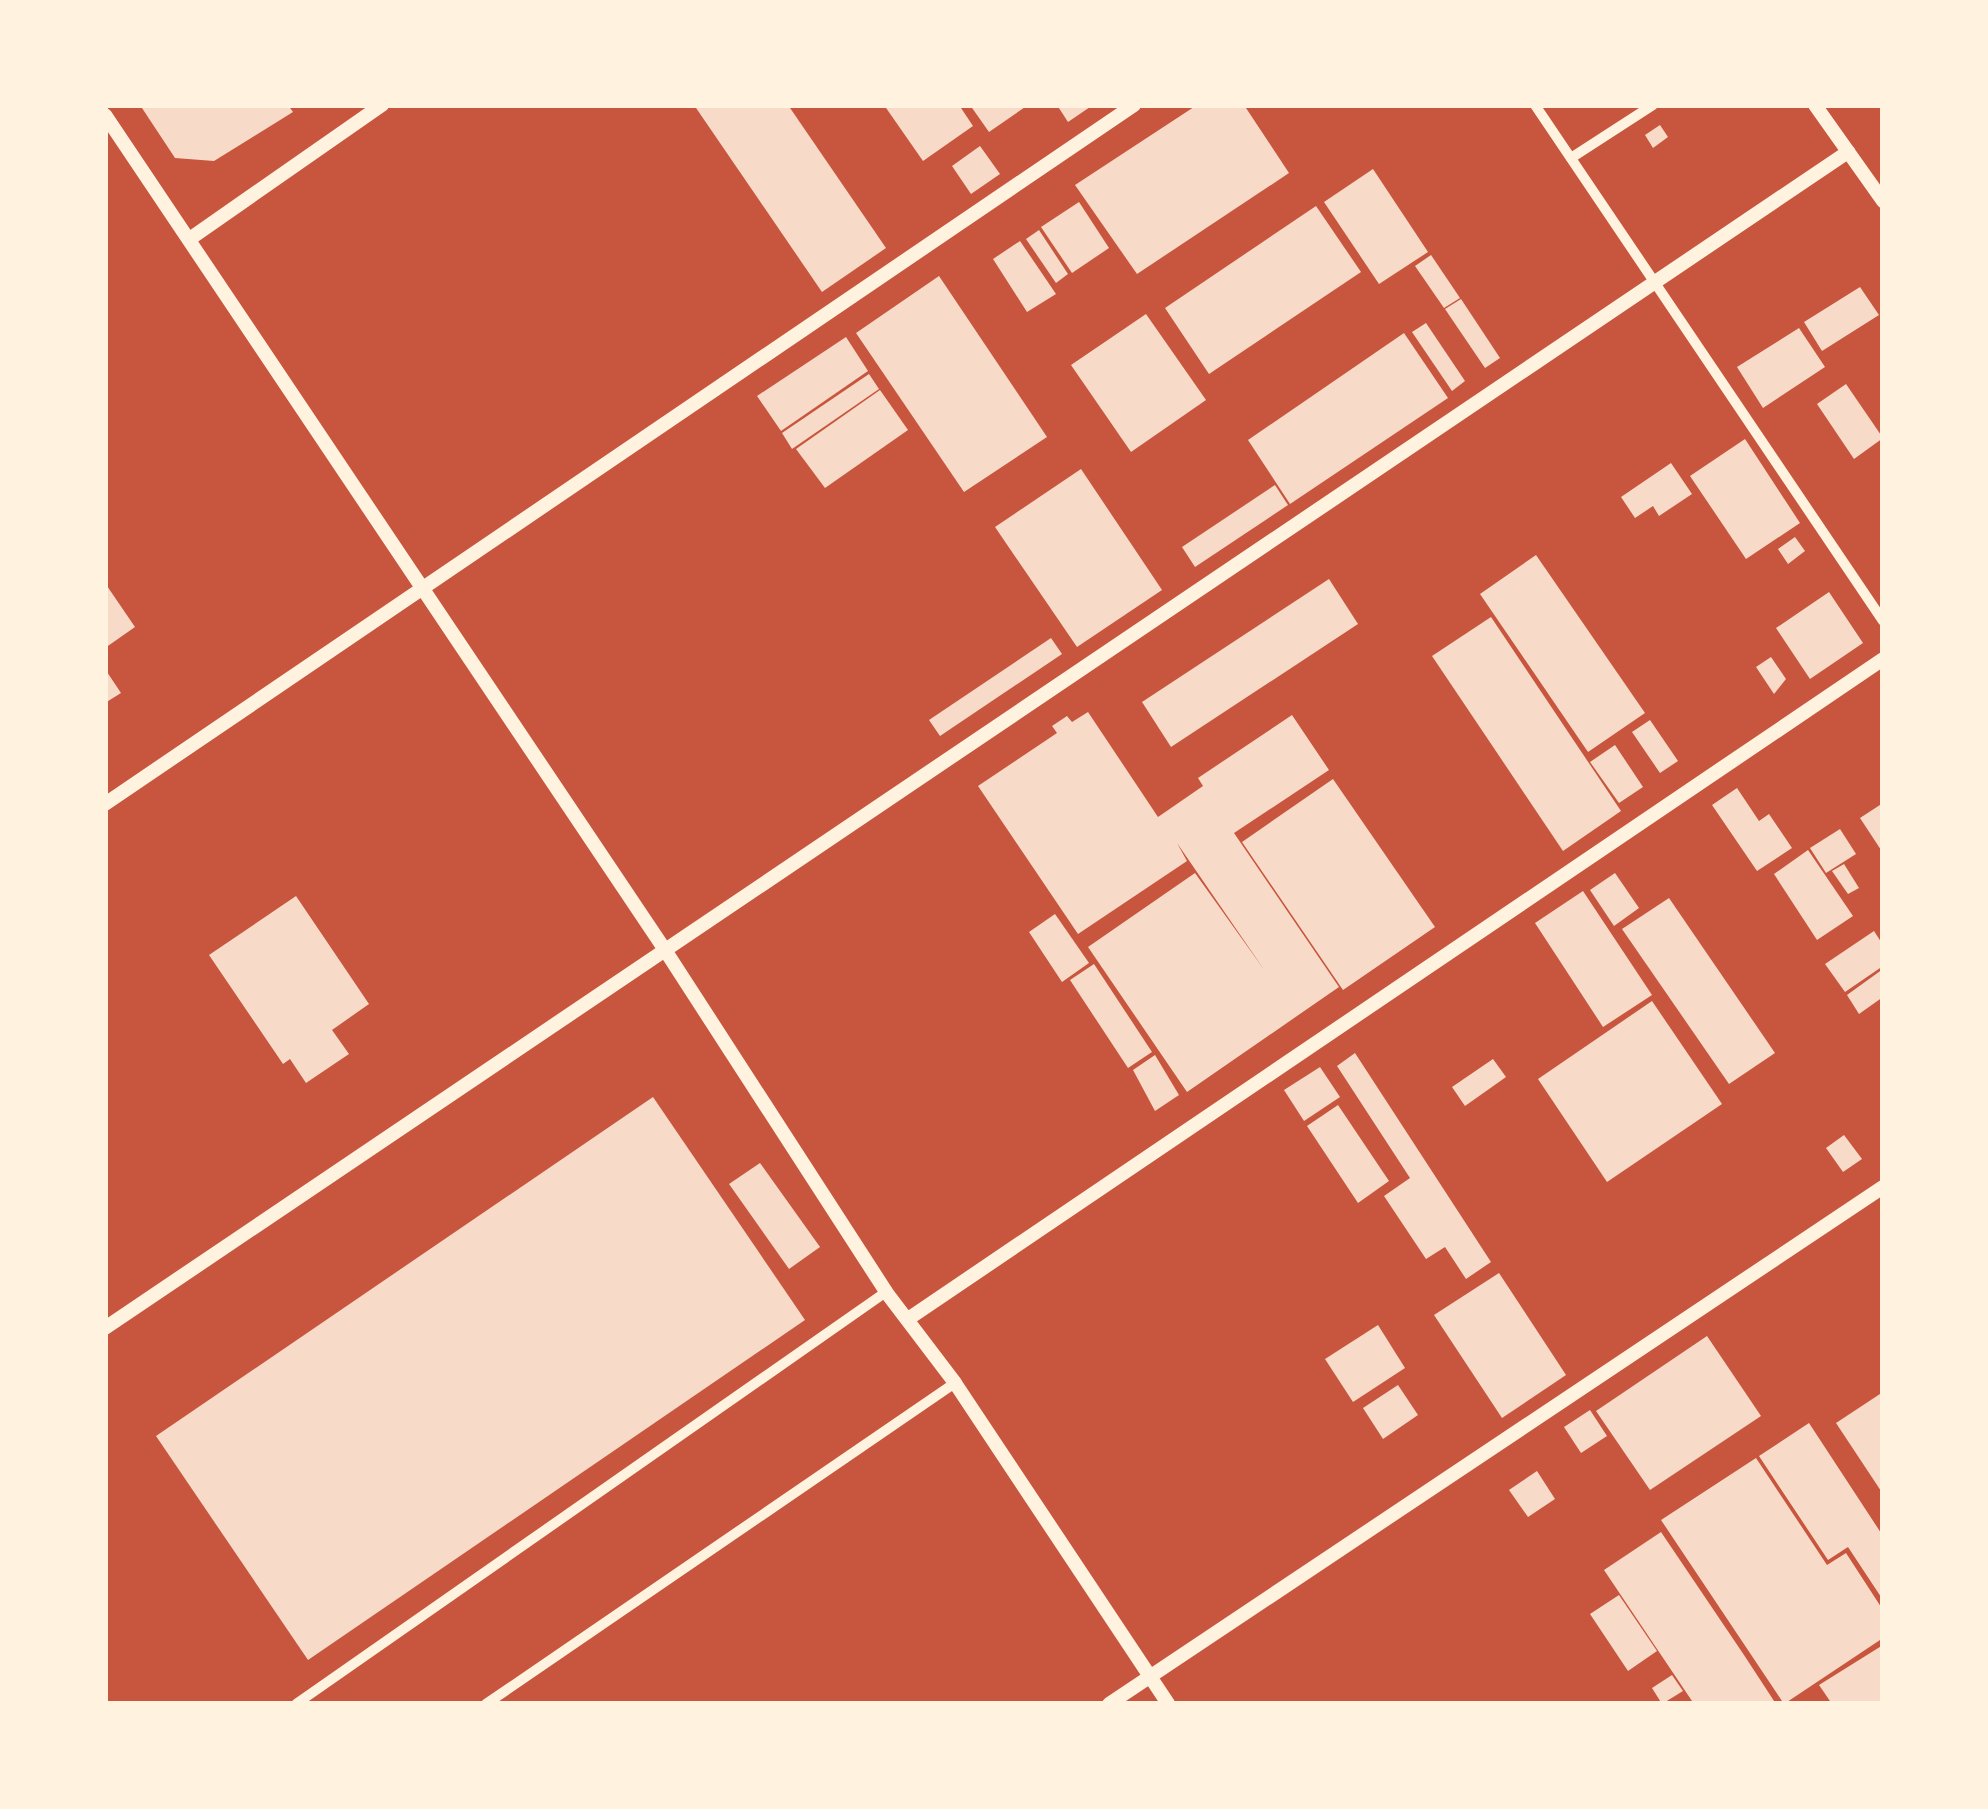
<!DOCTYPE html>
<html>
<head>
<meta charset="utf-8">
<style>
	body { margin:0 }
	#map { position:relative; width:1988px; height:1809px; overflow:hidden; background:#c8553d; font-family:Karla,sans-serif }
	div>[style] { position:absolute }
	.building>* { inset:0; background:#f7dbc8 }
	.minor>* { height:10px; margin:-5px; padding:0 5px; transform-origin:5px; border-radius:5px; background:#fff3e0 }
	.tertiary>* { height:14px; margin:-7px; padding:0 7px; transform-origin:7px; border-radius:7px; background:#fff3e0 }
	span { translate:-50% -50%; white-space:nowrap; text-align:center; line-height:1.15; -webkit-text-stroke:8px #fff3e0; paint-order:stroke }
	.frame { position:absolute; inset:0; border:108px solid #fff3e0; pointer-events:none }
</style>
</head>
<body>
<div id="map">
	<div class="building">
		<div style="clip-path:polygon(140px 105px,288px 105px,293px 112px,214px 161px,175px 158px)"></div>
		<div style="clip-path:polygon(694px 105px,788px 105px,886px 248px,822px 292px)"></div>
		<div style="clip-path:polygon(884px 105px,959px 105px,973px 126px,923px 161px)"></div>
		<div style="clip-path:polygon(970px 105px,1028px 105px,989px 132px)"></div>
		<div style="clip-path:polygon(1057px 105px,1093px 105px,1068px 122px)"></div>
		<div style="clip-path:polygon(1197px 105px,1244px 105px,1289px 173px,1137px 274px,1075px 185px)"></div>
		<div style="clip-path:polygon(1660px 125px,1668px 137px,1653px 148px,1645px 135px)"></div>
		<div style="clip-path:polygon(980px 146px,1000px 174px,971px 194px,952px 166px)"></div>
		<div style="clip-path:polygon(1373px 169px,1428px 252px,1379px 284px,1324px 202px)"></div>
		<div style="clip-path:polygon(1079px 202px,1109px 248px,1072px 273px,1041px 227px)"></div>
		<div style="clip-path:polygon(1316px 206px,1361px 272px,1209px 374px,1165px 308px)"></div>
		<div style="clip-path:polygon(1039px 230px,1068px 274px,1056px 283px,1026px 239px)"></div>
		<div style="clip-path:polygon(1020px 241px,1056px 294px,1027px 312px,993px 259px)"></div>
		<div style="clip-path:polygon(1431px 255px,1460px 298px,1444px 308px,1415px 266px)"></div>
		<div style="clip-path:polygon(939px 276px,1047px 437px,964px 492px,856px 333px)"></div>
		<div style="clip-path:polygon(1860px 287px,1879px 315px,1822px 351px,1804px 322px)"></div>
		<div style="clip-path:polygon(1461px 299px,1500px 358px,1485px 368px,1445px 309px)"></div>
		<div style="clip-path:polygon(1146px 314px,1206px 400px,1131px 452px,1071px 365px)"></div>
		<div style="clip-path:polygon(1426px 323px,1465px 381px,1452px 391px,1412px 332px)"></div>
		<div style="clip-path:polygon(1799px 328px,1825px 367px,1763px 408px,1737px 367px)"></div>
		<div style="clip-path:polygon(1404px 333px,1448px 398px,1290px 504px,1248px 440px)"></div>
		<div style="clip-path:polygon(846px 337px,868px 371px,781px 431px,757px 396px)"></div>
		<div style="clip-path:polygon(869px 374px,879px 389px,792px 449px,782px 433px)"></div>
		<div style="clip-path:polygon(1846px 384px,1883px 438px,1854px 459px,1817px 404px)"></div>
		<div style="clip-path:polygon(880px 390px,908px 430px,825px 488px,796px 449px)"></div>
		<div style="clip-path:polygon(1745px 439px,1800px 523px,1746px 559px,1690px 476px)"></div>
		<div style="clip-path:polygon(1671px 463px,1692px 494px,1659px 516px,1653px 506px,1635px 518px,1621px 497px)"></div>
		<div style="clip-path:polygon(1081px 469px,1162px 590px,1077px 647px,995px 527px)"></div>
		<div style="clip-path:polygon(1275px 485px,1288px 505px,1195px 567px,1182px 547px)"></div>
		<div style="clip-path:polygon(1795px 537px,1805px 551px,1788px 564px,1778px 549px)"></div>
		<div style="clip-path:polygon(1536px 555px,1645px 713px,1588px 752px,1480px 594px)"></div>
		<div style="clip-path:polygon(1329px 579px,1358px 624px,1171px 747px,1142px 702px)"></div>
		<div style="clip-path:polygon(105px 583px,135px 627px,105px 648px)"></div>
		<div style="clip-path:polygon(1829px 592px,1863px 643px,1810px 679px,1776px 628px)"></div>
		<div style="clip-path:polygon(1491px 617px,1621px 811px,1563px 851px,1432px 656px)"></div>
		<div style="clip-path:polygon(1051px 638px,1062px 654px,940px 736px,929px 720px)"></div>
		<div style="clip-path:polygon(1771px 657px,1786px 679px,1774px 694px,1756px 667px)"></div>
		<div style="clip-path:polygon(105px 669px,121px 693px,105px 703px)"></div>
		<div style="clip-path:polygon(1088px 712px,1158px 817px,1203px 786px,1198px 778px,1292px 715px,1329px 770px,1234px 833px,1339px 987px,1187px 1092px,1088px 947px,1195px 873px,1265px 971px,1177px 843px,1187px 861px,1078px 934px,978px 786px,1057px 733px,1052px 726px,1067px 716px,1072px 722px)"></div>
		<div style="clip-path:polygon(1650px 720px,1678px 761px,1660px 773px,1632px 732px)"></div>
		<div style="clip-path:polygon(1615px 745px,1643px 787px,1619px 803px,1590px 762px)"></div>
		<div style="clip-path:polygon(1333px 779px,1435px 927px,1343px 990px,1242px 842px)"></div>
		<div style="clip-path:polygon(1737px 788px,1759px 821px,1769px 814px,1792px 848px,1757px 871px,1712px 805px)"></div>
		<div style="clip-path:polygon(1883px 803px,1883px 853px,1860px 818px)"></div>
		<div style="clip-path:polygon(1840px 829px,1856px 854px,1826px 873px,1810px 848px)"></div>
		<div style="clip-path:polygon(1808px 850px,1853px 916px,1817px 940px,1774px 874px)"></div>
		<div style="clip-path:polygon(1844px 864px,1859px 888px,1848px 894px,1832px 871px)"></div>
		<div style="clip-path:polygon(1615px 873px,1639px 908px,1614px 926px,1590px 890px)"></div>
		<div style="clip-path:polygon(1583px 891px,1652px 995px,1603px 1027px,1535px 923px)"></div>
		<div style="clip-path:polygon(296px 896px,369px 1004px,332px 1030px,349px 1054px,306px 1083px,290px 1059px,283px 1064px,209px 955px)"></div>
		<div style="clip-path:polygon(1669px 898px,1775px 1053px,1729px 1084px,1622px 929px)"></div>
		<div style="clip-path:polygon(1055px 914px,1089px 963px,1062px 982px,1029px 932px)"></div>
		<div style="clip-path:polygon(1874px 931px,1883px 945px,1883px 966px,1845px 992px,1825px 964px)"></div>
		<div style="clip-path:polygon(1094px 964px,1152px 1052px,1128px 1068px,1070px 980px)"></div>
		<div style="clip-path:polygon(1883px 969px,1883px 997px,1859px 1014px,1847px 995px)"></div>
		<div style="clip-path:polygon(1652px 1001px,1722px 1104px,1607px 1182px,1538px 1079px)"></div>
		<div style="clip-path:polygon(1355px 1053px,1491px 1262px,1466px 1279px,1445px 1247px,1426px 1259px,1384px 1196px,1410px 1178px,1337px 1066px)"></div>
		<div style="clip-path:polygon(1155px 1055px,1179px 1095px,1155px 1111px,1133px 1070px)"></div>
		<div style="clip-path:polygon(1493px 1059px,1506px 1077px,1465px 1106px,1452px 1087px)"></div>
		<div style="clip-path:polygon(1320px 1067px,1340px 1097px,1304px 1121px,1284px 1090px)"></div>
		<div style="clip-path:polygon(653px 1097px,805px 1320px,308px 1660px,156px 1436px)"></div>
		<div style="clip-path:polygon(1338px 1105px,1389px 1181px,1358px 1203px,1307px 1126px)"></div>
		<div style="clip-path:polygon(1844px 1135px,1862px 1159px,1843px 1172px,1826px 1148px)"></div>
		<div style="clip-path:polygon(760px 1163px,820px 1247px,789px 1269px,729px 1184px)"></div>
		<div style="clip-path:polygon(1499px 1273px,1566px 1375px,1502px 1418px,1434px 1315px)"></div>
		<div style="clip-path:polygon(1378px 1325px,1405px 1368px,1353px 1402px,1325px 1359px)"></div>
		<div style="clip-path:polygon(1707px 1336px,1761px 1416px,1650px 1490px,1596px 1411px)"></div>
		<div style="clip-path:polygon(1398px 1385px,1418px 1415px,1383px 1439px,1363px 1408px)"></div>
		<div style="clip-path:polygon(1883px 1392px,1883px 1494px,1836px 1423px)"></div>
		<div style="clip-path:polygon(1590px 1410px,1607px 1436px,1581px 1453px,1564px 1427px)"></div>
		<div style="clip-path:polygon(1809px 1423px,1883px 1536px,1883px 1600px,1848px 1547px,1828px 1560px,1759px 1456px)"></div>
		<div style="clip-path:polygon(1756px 1458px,1827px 1565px,1846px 1553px,1883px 1610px,1883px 1638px,1784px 1704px,1661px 1520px)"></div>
		<div style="clip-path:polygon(1537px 1471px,1555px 1499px,1528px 1517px,1509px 1490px)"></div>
		<div style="clip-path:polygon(1661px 1532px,1744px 1655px,1776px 1704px,1694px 1704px,1604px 1570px)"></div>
		<div style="clip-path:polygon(1619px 1595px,1657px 1651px,1628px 1671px,1590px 1614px)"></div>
		<div style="clip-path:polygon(1883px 1645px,1883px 1704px,1832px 1704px,1819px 1685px)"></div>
		<div style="clip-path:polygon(1672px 1675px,1683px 1691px,1662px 1704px,1652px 1688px)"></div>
	</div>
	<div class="minor">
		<div style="left:1535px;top:105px;width:622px;rotate:56deg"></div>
		<div style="left:1571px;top:158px;width:98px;rotate:-32.9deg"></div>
		<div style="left:296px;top:1704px;width:720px;rotate:-34.93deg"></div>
		<div style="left:486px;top:1704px;width:568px;rotate:-34.39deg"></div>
	</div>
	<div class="tertiary">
		<div style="left:1815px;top:105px;width:118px;rotate:54.7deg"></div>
		<div style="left:105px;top:115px;width:1005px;rotate:56.15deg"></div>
		<div style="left:665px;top:950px;width:407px;rotate:57.1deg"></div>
		<div style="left:886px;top:1292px;width:114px;rotate:52.8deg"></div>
		<div style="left:955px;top:1383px;width:385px;rotate:56.4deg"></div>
		<div style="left:191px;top:238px;width:233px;rotate:-34.9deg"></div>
		<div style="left:105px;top:804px;width:1244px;rotate:-34.19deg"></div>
		<div style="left:908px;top:1319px;width:1177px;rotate:-34.09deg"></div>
		<div style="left:105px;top:1328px;width:2103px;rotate:-34.01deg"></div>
		<div style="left:1109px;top:1704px;width:931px;rotate:-33.74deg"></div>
	</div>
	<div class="frame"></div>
</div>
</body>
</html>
